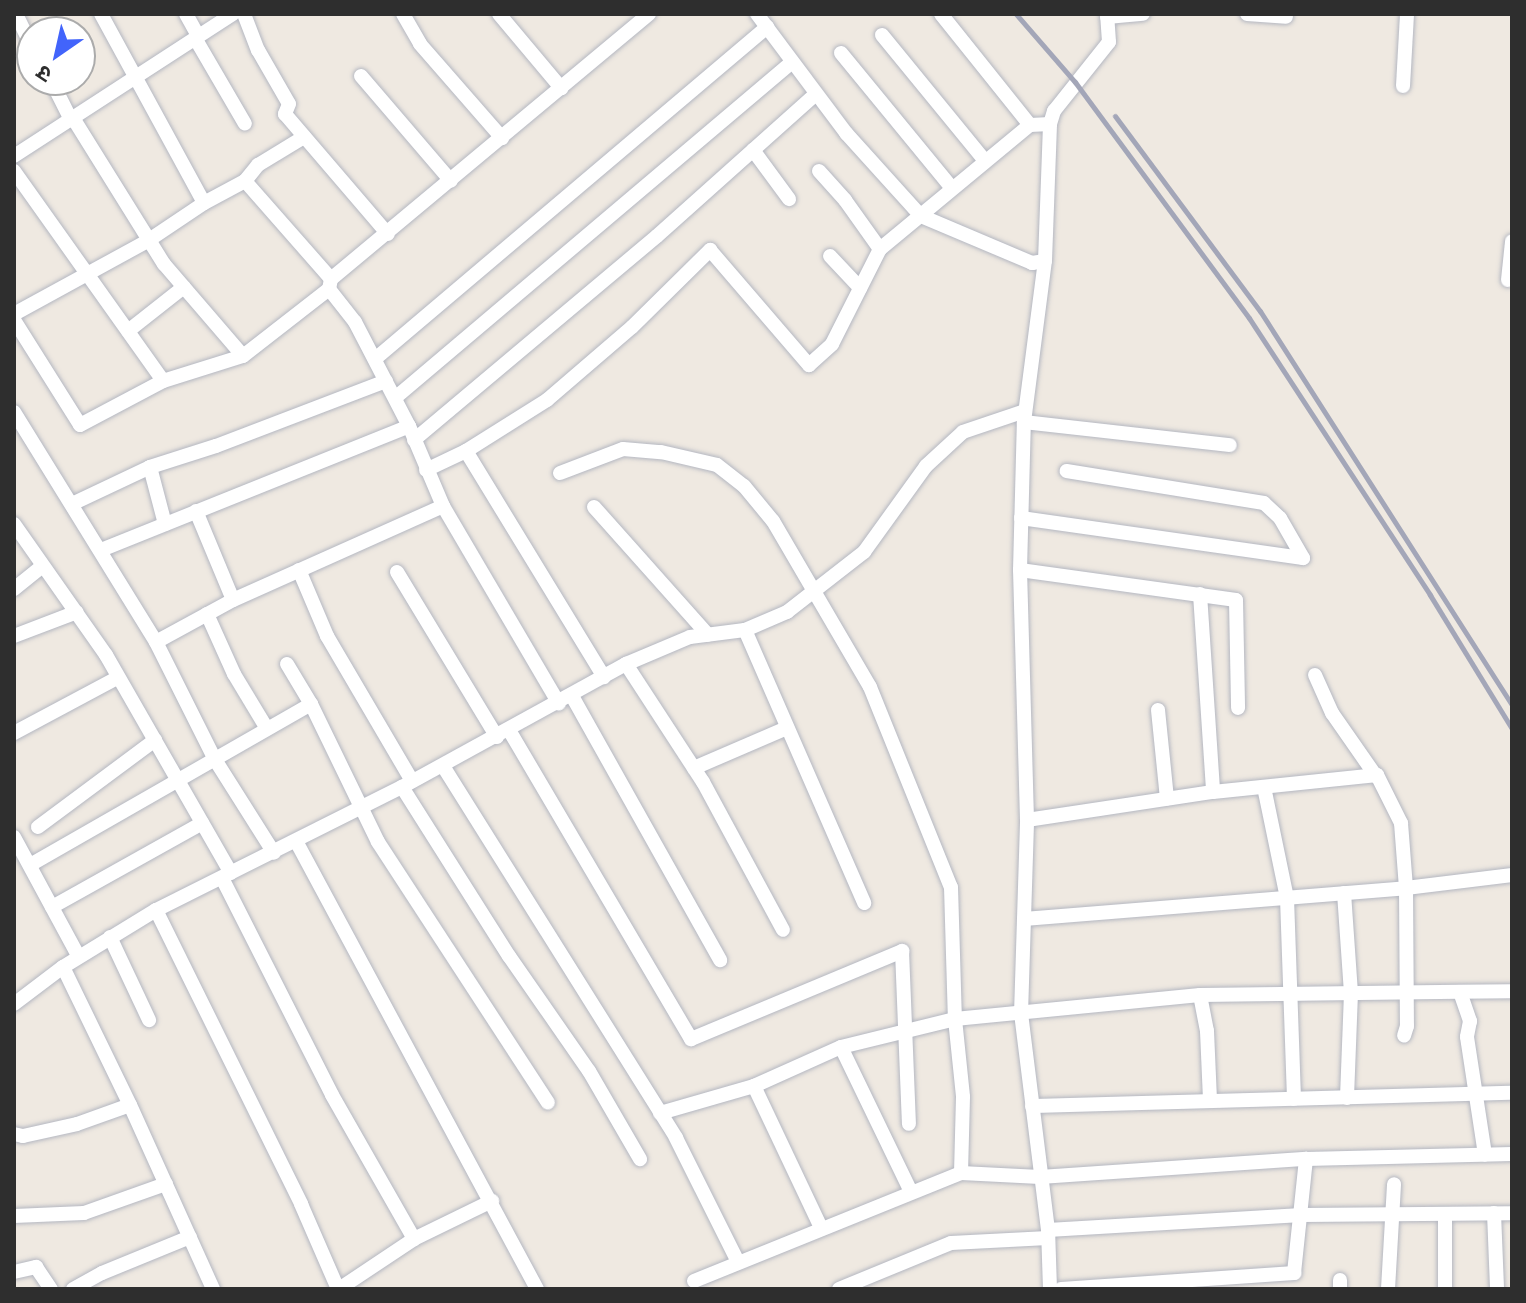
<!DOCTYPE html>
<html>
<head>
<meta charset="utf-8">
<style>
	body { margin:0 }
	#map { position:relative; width:1526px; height:1303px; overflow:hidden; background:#efe9e1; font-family:Lato,"Noto Sans Devanagari",sans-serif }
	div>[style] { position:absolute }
	.roads { filter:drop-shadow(0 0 2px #b4b7c1) drop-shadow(0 0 2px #b4b7c1) }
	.minor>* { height:14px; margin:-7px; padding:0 7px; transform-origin:7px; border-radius:7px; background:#fff }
	.rail>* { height:5px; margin:-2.5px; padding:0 2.5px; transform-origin:2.5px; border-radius:2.5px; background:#a3a6b8 }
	span { translate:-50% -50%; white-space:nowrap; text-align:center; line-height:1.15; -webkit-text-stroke:6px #fff; paint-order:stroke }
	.frame { position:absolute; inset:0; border:16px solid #2e2e2e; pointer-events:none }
	.north { position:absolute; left:16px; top:16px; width:80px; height:80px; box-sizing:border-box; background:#fff; border:2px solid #ababab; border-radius:50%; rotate:214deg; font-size:22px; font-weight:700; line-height:32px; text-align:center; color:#2e2e2e }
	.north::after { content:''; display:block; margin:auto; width:28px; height:36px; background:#4264fb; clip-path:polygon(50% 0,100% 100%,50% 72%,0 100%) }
</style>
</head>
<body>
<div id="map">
	<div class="roads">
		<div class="minor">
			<div style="left:16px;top:14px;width:37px;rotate:64deg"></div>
			<div style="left:101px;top:14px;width:215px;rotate:61.4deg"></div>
			<div style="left:204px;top:203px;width:47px;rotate:-28.2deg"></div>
			<div style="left:245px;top:181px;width:130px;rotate:48.7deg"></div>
			<div style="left:331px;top:279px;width:10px;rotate:101deg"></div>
			<div style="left:329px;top:289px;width:42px;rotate:51.8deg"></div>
			<div style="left:355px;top:322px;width:117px;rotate:62.6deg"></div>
			<div style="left:409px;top:426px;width:87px;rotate:67deg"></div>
			<div style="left:443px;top:506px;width:229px;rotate:59.6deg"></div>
			<div style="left:186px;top:14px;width:25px;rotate:61deg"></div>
			<div style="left:244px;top:14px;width:39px;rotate:69deg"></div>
			<div style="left:258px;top:50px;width:62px;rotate:60.1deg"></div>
			<div style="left:289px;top:104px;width:11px;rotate:112deg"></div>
			<div style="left:285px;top:114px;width:158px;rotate:49.4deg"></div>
			<div style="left:403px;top:14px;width:34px;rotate:60deg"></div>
			<div style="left:420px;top:44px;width:125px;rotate:48.9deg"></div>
			<div style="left:499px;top:14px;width:97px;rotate:50deg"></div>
			<div style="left:757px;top:14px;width:149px;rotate:53.2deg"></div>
			<div style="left:846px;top:133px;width:112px;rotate:47.9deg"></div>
			<div style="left:921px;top:216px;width:121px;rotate:22.9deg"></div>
			<div style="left:1032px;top:263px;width:13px;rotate:-9deg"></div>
			<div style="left:941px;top:14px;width:142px;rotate:51.3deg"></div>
			<div style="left:1247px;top:14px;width:39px;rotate:4deg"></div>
			<div style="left:1107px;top:17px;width:36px;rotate:-5deg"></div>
			<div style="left:882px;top:35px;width:163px;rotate:50.7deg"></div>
			<div style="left:195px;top:38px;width:99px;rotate:59.8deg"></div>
			<div style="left:841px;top:53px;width:175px;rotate:50.6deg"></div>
			<div style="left:361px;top:76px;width:138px;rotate:49.4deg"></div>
			<div style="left:51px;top:80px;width:45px;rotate:63.4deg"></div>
			<div style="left:1403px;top:86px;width:72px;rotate:-86.8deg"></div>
			<div style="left:73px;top:118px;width:172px;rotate:58.1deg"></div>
			<div style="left:164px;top:264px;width:121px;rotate:49.3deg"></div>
			<div style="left:753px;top:150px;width:61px;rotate:53.7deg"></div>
			<div style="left:14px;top:156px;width:261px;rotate:-33deg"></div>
			<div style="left:14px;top:171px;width:257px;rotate:54.6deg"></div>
			<div style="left:819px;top:171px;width:39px;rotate:48deg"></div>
			<div style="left:845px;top:200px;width:60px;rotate:54.5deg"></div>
			<div style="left:245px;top:181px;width:21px;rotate:-51deg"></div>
			<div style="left:258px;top:165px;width:54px;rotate:-31.3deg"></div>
			<div style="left:830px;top:256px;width:44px;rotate:46.8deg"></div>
			<div style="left:331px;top:279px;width:414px;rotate:-39.8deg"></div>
			<div style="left:1508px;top:280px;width:39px;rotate:-84deg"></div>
			<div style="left:14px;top:314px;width:154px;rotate:-28.7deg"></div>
			<div style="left:149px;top:240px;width:66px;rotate:-33.9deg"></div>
			<div style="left:14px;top:320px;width:124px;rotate:57.8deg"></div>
			<div style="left:80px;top:425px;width:94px;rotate:-27.9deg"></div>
			<div style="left:163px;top:381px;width:84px;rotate:-17.4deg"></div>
			<div style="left:243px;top:356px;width:109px;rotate:-37.9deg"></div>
			<div style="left:128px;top:331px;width:71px;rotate:-38.2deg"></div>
			<div style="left:375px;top:359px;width:514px;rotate:-40.26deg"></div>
			<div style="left:395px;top:398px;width:520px;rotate:-40.24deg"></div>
			<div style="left:14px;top:412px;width:270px;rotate:58.3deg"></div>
			<div style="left:156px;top:642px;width:130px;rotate:63.4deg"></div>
			<div style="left:214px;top:758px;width:112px;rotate:57.7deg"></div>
			<div style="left:1024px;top:422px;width:207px;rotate:6.4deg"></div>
			<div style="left:414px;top:440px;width:317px;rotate:-40deg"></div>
			<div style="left:657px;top:236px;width:213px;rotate:-41.8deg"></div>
			<div style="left:466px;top:451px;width:265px;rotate:58.6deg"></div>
			<div style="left:150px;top:467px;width:59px;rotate:75.3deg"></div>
			<div style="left:426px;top:470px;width:44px;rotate:-25.4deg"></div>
			<div style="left:466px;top:451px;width:96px;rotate:-32.2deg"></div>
			<div style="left:547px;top:400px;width:112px;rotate:-40.7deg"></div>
			<div style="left:632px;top:327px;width:110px;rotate:-44.6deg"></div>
			<div style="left:710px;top:250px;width:152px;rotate:49.3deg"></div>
			<div style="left:809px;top:365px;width:31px;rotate:-42deg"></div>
			<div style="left:832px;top:344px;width:106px;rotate:-63.2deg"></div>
			<div style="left:880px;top:249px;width:195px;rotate:-39.6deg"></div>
			<div style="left:1030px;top:125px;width:20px;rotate:-3deg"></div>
			<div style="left:560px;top:473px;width:67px;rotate:-20.9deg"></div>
			<div style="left:623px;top:449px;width:38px;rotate:5deg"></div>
			<div style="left:661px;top:452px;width:57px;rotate:13.1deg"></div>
			<div style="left:717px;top:465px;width:34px;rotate:38deg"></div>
			<div style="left:744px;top:486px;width:45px;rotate:50.4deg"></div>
			<div style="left:773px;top:521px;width:192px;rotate:59.7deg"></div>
			<div style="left:870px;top:687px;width:216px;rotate:68deg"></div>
			<div style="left:951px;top:887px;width:132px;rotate:88.3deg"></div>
			<div style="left:955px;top:1019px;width:78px;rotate:84.1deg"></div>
			<div style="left:963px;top:1097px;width:76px;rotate:91.5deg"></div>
			<div style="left:74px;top:503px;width:84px;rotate:-25.3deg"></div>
			<div style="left:150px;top:467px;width:69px;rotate:-17.7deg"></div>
			<div style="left:216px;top:446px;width:182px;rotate:-20.9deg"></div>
			<div style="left:594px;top:507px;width:171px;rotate:48.3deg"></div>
			<div style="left:196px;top:511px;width:96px;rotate:67.4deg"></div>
			<div style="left:1021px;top:518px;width:285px;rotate:8.1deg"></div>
			<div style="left:1303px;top:558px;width:46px;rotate:-119.9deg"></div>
			<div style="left:1280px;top:518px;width:22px;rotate:-137deg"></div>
			<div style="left:1264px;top:503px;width:200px;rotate:-170.8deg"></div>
			<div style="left:14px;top:524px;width:160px;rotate:54.9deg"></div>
			<div style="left:106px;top:655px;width:251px;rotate:60.2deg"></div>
			<div style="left:101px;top:550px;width:332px;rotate:-21.9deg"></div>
			<div style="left:299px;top:570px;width:72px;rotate:67deg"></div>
			<div style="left:327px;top:636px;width:168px;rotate:59.6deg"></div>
			<div style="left:1020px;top:570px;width:218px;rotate:7.9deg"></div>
			<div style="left:1236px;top:600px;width:108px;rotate:88.9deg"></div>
			<div style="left:397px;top:572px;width:193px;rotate:58.8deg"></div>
			<div style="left:14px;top:589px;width:35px;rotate:-39deg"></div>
			<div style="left:1200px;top:594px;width:198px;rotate:86.2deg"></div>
			<div style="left:207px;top:614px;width:66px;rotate:65.8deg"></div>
			<div style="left:234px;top:674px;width:62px;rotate:58.9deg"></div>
			<div style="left:745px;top:630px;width:298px;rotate:66.4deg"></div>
			<div style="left:14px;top:636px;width:67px;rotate:-20.9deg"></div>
			<div style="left:156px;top:642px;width:88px;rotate:-28.6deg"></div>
			<div style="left:233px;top:600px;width:230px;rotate:-24.1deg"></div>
			<div style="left:287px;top:664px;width:47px;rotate:59deg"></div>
			<div style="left:311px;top:704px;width:153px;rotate:64.1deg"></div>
			<div style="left:378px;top:842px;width:311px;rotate:56.9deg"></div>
			<div style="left:626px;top:664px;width:141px;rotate:56.9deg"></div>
			<div style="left:703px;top:782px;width:168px;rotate:61.6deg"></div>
			<div style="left:1315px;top:675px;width:42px;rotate:65.9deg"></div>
			<div style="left:1332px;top:713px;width:77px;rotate:55.1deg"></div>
			<div style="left:572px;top:696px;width:303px;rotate:60.7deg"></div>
			<div style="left:1158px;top:710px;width:89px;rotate:84.2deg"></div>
			<div style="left:509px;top:730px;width:359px;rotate:59.5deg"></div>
			<div style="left:691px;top:1039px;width:229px;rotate:-22.6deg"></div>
			<div style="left:902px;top:951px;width:173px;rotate:87.7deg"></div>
			<div style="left:14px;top:733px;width:117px;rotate:-28.1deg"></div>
			<div style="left:443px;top:766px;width:439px;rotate:57.9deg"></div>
			<div style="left:676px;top:1138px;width:139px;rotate:63.4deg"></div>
			<div style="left:694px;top:768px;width:101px;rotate:-23.3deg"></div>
			<div style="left:402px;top:787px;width:200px;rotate:57.7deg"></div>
			<div style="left:509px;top:956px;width:140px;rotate:55.2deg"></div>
			<div style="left:589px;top:1071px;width:102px;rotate:59.9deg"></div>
			<div style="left:1264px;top:787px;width:113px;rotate:78.3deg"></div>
			<div style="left:1287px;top:898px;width:201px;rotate:88deg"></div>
			<div style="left:1027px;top:820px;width:188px;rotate:-8.6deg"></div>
			<div style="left:1213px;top:792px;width:165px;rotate:-5.9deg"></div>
			<div style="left:1377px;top:775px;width:54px;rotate:63.4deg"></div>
			<div style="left:1401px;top:823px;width:65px;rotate:85.6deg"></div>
			<div style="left:1406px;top:888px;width:138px;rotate:89.6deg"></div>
			<div style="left:1407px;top:1026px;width:10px;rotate:107deg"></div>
			<div style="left:38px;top:827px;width:146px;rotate:-36.6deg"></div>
			<div style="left:14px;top:837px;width:136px;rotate:61.6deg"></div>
			<div style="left:296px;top:841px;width:509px;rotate:61.72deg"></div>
			<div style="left:30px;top:865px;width:324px;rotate:-29.8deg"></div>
			<div style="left:222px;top:878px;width:243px;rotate:63.1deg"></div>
			<div style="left:332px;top:1095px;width:166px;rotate:60.3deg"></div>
			<div style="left:1344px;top:893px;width:100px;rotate:86deg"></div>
			<div style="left:1351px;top:993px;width:105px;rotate:92.2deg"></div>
			<div style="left:52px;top:907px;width:172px;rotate:-29.2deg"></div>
			<div style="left:156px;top:910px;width:328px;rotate:63.7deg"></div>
			<div style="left:301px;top:1204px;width:93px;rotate:66.5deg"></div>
			<div style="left:1024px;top:919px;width:383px;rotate:-4.6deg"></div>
			<div style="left:1406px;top:888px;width:107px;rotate:-7deg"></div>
			<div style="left:110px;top:937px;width:92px;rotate:64.8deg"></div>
			<div style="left:63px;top:967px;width:153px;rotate:64.1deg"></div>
			<div style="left:130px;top:1105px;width:202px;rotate:65.7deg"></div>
			<div style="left:1460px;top:992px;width:31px;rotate:71deg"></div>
			<div style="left:1470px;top:1021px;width:16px;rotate:101deg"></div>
			<div style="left:1467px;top:1037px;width:119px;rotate:81.3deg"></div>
			<div style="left:1200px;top:995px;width:37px;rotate:79deg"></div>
			<div style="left:1207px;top:1031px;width:70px;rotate:87.5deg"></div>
			<div style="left:14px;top:1004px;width:61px;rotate:-37.1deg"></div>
			<div style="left:63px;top:967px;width:109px;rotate:-31.5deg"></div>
			<div style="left:156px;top:910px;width:275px;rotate:-26.6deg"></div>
			<div style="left:402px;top:787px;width:256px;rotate:-28.8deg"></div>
			<div style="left:626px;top:664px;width:69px;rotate:-22.9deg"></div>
			<div style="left:690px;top:637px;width:55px;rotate:-7.3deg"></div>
			<div style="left:745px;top:630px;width:46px;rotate:-23.2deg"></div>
			<div style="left:787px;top:612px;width:98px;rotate:-37.9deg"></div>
			<div style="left:864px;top:552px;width:106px;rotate:-54.2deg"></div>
			<div style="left:926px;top:466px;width:50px;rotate:-42.6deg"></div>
			<div style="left:963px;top:432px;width:65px;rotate:-18.7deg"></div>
			<div style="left:841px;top:1047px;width:161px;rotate:64.2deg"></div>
			<div style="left:754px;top:1086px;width:95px;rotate:-24.1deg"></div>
			<div style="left:841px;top:1047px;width:117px;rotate:-13.8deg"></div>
			<div style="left:955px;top:1019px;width:246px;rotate:-5.6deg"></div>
			<div style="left:1200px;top:995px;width:312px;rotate:-0.7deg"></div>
			<div style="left:1032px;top:1106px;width:480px;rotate:-1.6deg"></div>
			<div style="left:660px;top:1113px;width:98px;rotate:-16deg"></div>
			<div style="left:754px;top:1086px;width:157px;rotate:64.7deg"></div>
			<div style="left:14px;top:1134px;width:9px;rotate:13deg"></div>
			<div style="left:23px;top:1136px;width:55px;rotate:-12.5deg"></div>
			<div style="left:77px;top:1124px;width:56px;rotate:-19.7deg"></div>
			<div style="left:1494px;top:1213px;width:76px;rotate:87.7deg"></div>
			<div style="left:1445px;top:1215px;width:74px;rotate:90deg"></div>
			<div style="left:14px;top:1216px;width:70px;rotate:-2.5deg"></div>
			<div style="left:84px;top:1213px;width:87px;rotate:-19.5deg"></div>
			<div style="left:1048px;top:1230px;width:254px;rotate:-3.4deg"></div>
			<div style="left:1302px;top:1215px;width:210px;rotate:-0.5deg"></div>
			<div style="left:14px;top:1272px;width:23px;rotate:-13deg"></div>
			<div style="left:36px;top:1267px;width:27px;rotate:56deg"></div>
			<div style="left:694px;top:1281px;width:288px;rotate:-22deg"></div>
			<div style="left:961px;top:1173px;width:79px;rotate:2.9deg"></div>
			<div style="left:1040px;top:1177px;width:267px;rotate:-3.9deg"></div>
			<div style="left:1306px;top:1159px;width:206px;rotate:-1.4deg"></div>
			<div style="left:73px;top:1289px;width:33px;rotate:-29deg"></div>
			<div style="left:102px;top:1273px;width:95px;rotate:-22.2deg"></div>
			<div style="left:339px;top:1289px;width:90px;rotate:-33.7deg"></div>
			<div style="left:414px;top:1239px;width:87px;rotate:-26deg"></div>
			<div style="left:839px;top:1289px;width:121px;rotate:-22.3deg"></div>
			<div style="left:951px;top:1243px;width:97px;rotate:-3deg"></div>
			<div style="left:1050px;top:1289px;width:59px;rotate:-91.9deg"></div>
			<div style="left:1048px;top:1230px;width:218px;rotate:-97.1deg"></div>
			<div style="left:1021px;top:1014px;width:194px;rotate:-88.2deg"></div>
			<div style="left:1027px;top:820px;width:250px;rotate:-91.6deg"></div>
			<div style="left:1020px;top:570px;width:148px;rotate:-88.5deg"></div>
			<div style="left:1024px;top:422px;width:162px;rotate:-82.6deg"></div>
			<div style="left:1045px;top:261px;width:137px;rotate:-87.9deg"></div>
			<div style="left:1050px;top:124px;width:14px;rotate:-73deg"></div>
			<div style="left:1054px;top:111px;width:88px;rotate:-51.4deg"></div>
			<div style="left:1109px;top:42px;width:28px;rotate:-94deg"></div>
			<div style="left:1061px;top:1289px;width:234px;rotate:-3.9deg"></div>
			<div style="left:1294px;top:1273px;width:115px;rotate:-84deg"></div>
			<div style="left:1340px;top:1289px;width:9px;rotate:-90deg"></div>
			<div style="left:1388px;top:1289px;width:105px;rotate:-86.7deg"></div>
		</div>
	</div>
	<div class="rail">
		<div style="left:1016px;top:14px;width:90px;rotate:49.1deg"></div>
		<div style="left:1075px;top:82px;width:293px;rotate:53.6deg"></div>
		<div style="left:1249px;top:318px;width:331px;rotate:56.8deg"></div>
		<div style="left:1430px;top:595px;width:157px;rotate:58.5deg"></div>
		<div style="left:1115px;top:116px;width:243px;rotate:53.4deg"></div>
		<div style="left:1260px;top:311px;width:468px;rotate:57.4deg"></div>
	</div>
	<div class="frame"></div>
	<div class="north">उ</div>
</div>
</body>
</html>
